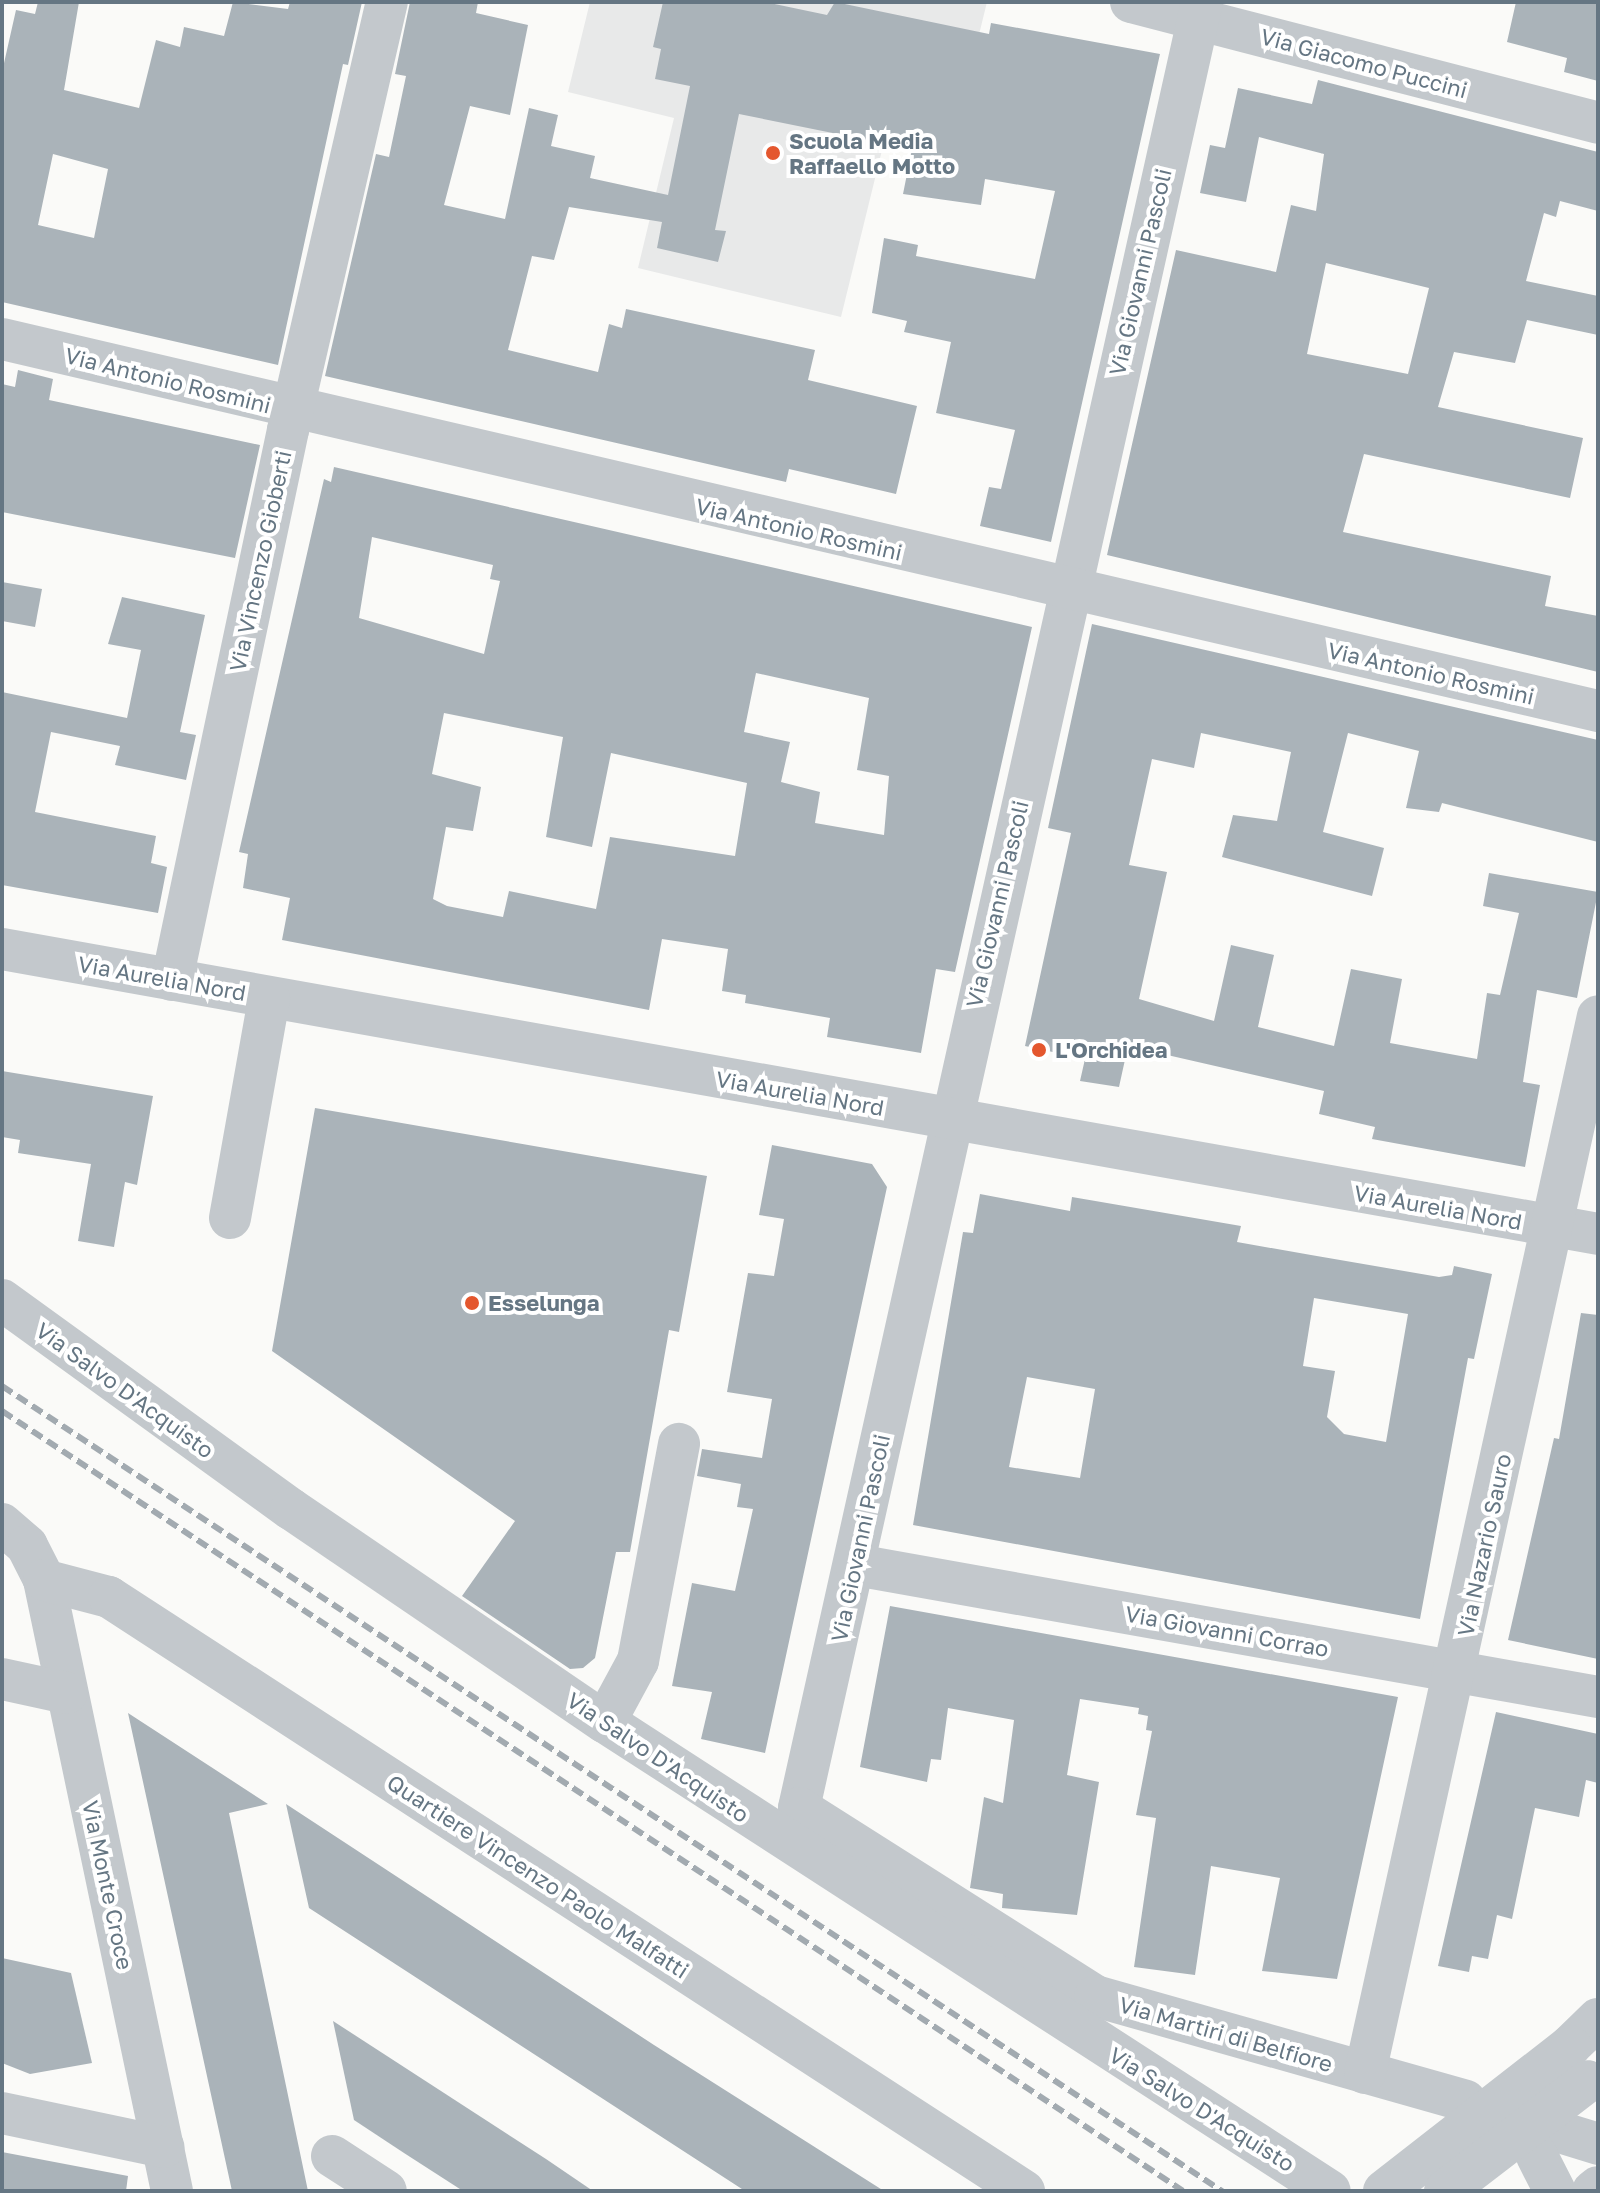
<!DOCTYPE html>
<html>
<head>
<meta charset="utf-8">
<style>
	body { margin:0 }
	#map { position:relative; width:1600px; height:2193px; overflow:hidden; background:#fafaf8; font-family:"Golos Text",sans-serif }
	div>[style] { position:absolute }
	.built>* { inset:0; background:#e8e9e9 }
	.building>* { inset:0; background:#aab3b9 }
	.minor>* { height:42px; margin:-21px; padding:0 21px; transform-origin:21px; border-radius:21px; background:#c3c8cc }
	.rail>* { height:6px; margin-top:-3px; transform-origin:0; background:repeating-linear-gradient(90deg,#a2aab0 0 12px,transparent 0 18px) }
	.minor-bridge>* { height:42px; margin:-21px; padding:0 21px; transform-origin:21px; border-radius:21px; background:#c3c8cc }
	.dots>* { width:22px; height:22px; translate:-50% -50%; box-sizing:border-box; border:4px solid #fff; border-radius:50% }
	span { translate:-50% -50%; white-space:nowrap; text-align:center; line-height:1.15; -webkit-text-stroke:8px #fff; paint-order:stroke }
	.street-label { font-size:22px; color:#657683 }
	.poi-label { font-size:22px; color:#657683; font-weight:700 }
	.left { translate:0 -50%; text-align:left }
	.frame { position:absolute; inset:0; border:4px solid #657683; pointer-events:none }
</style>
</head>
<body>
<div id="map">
	<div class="built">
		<div style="clip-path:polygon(590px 2px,987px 2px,948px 161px,883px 146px,841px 317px,638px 268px,674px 118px,568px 92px)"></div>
	</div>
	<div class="building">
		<div style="clip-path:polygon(evenodd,38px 2px,79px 2px,64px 90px,139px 108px,156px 40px,180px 47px,184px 27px,224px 36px,233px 2px,288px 9px,290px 2px,362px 2px,348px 65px,343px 64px,278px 365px,2px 302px,2px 72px,16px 10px,35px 14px,38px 2px,53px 154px,108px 169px,94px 238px,38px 225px,53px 154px)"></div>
		<div style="clip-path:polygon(410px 2px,478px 2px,476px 13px,528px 25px,510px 115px,470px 106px,444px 205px,505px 219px,529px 108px,558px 115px,551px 146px,595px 156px,590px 178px,668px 195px,690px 86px,655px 79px,661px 49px,653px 47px,663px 2px,765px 2px,827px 15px,835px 2px,989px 34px,991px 23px,1160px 54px,1051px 542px,980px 526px,989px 487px,1001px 489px,1015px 430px,936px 413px,951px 342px,904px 332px,907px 321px,872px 313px,884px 238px,918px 245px,916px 256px,1035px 279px,1055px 191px,985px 179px,981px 205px,903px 194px,912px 149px,739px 114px,715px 230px,726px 231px,718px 262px,657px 248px,662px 222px,569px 207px,554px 260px,532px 256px,508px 350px,598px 372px,609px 324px,622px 328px,626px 309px,815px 350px,808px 380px,917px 406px,896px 494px,789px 469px,786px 482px,325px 376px,376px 154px,389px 157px,406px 76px,395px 74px)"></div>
		<div style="clip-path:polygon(1516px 2px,1598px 2px,1598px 81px,1564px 72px,1567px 58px,1507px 42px)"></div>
		<div style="clip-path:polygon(evenodd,1318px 80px,1598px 152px,1598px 211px,1560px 201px,1556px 217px,1544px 213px,1526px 281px,1598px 296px,1598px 335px,1527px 320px,1515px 363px,1454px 352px,1438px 407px,1583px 438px,1570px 498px,1364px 454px,1343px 532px,1551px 576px,1545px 606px,1598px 616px,1598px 672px,1107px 555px,1176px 250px,1276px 272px,1291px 205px,1316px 211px,1324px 154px,1259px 137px,1246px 202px,1200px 193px,1210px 145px,1225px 148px,1238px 88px,1312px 104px,1318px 80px,1326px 263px,1429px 288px,1408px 374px,1307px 354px,1326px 263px)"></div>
		<div style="clip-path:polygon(18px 370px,53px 379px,49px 400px,260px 445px,235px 558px,2px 512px,2px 384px,15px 387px)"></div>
		<div style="clip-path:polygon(evenodd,334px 467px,1032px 627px,955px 972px,936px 969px,921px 1053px,827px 1037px,830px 1018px,745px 1003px,746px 995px,722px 991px,728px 949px,662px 939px,649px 1010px,282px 940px,290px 898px,243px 888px,248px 854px,239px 852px,324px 479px,331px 482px,334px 467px,372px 537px,493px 565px,490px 579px,500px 581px,484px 654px,359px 618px,372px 537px,334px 467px,756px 673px,869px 698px,857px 770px,889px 776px,884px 835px,815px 823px,820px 792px,781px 782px,790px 742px,744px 732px,756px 673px,334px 467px,444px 713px,563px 737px,546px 837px,592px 847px,611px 753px,747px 783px,735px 856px,610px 837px,596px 909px,509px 891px,503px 917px,447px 906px,433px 899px,446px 827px,473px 831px,481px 787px,432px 774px,444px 713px)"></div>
		<div style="clip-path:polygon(2px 582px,42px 589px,35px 627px,2px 621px)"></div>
		<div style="clip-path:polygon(122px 597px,205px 615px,180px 732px,196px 735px,186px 780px,115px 765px,120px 746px,51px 732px,35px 812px,156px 836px,151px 863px,167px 867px,158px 913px,2px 885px,2px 692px,127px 718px,141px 650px,108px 644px)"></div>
		<div style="clip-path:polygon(1092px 624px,1598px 740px,1598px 842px,1442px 803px,1439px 812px,1406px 808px,1419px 751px,1348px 733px,1323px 832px,1384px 848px,1372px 896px,1222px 857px,1233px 815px,1277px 821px,1291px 752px,1201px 733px,1194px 768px,1152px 759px,1129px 865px,1167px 872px,1139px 999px,1214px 1021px,1231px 945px,1274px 955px,1258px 1027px,1334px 1046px,1351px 969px,1402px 979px,1390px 1043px,1477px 1059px,1487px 993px,1500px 995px,1519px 913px,1483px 906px,1489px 873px,1598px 892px,1577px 998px,1537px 990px,1523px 1082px,1540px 1085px,1525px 1167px,1372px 1139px,1375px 1127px,1319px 1114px,1324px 1091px,1128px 1046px,1119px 1087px,1080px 1081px,1085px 1059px,1025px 1046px,1071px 833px,1048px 828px)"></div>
		<div style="clip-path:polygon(2px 1071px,153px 1096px,137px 1185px,125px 1182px,114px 1247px,78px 1241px,91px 1164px,18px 1153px,20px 1140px,2px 1137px)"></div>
		<div style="clip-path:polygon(315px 1108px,707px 1176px,679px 1332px,669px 1330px,630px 1552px,616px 1552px,595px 1658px,583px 1668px,570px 1669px,462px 1596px,515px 1521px,272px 1351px)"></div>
		<div style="clip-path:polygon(772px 1145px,872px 1164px,887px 1187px,765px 1753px,701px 1739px,712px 1692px,672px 1686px,692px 1583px,735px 1591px,753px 1509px,737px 1507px,741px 1484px,697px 1476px,702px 1449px,762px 1458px,772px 1399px,727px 1392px,748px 1273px,774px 1276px,784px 1219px,759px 1215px)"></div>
		<div style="clip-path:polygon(evenodd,980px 1194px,1070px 1211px,1072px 1197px,1241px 1226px,1237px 1242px,1311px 1255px,1439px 1277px,1452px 1275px,1454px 1266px,1492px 1274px,1474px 1359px,1468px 1358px,1420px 1619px,913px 1525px,963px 1232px,973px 1233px,980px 1194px,1314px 1298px,1408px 1314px,1386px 1442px,1344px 1434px,1327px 1417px,1335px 1371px,1303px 1366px,1314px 1298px,980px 1194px,1027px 1377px,1095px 1389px,1080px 1478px,1009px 1467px,1027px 1377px)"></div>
		<div style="clip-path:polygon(1581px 1313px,1598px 1315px,1598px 1659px,1508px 1640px,1554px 1438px,1559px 1439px)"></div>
		<div style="clip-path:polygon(890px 1606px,1398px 1697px,1337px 1979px,1262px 1971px,1280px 1878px,1211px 1866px,1195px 1975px,1134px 1967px,1156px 1818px,1136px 1815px,1152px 1731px,1146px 1730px,1148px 1716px,1138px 1714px,1139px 1708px,1080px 1699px,1067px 1775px,1099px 1782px,1077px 1915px,1002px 1908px,1003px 1894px,970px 1888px,984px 1797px,1003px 1803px,1014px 1720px,948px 1708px,941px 1760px,931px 1759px,927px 1782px,860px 1767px)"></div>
		<div style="clip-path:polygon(1496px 1712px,1598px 1734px,1598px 1783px,1586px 1780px,1579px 1817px,1535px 1808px,1512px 1919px,1497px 1915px,1488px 1959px,1472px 1956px,1469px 1972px,1438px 1966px)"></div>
		<div style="clip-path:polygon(128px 1713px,268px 1804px,229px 1813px,308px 2191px,232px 2191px)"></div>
		<div style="clip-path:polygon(286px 1804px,654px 2045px,884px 2191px,745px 2191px,309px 1908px)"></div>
		<div style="clip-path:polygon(2px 1958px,71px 1973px,92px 2063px,30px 2074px,2px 2063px)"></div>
		<div style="clip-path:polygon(333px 2021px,546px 2159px,593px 2191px,463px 2191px,404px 2153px,354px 2120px)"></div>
		<div style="clip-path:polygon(2px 2152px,128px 2176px,126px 2191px,2px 2191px)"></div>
	</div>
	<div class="minor">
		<div style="left:1131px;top:2px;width:482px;rotate:14.5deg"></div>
		<div style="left:1202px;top:2px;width:1850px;rotate:102.58deg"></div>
		<div style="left:799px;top:1808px;width:351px;rotate:32.4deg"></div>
		<div style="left:1095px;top:1996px;width:385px;rotate:15.8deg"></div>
		<div style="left:2px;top:339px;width:1639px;rotate:13.12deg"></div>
		<div style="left:2px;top:949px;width:1621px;rotate:10.12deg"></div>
		<div style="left:172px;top:980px;width:562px;rotate:-78.09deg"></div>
		<div style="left:288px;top:430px;width:439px;rotate:-77deg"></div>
		<div style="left:230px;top:1218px;width:223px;rotate:-79.9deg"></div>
		<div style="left:2px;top:1300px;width:357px;rotate:35.9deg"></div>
		<div style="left:291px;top:1509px;width:379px;rotate:34.2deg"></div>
		<div style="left:605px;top:1722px;width:863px;rotate:32.9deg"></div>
		<div style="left:2px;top:1524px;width:33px;rotate:41deg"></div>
		<div style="left:27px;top:1546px;width:38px;rotate:63deg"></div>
		<div style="left:44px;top:1580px;width:624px;rotate:78.17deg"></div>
		<div style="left:856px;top:1565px;width:754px;rotate:10.09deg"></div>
		<div style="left:44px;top:1580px;width:67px;rotate:14.7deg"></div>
		<div style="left:109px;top:1597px;width:1091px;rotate:32.99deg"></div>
		<div style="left:2px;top:1679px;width:66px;rotate:12.2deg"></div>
		<div style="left:605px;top:1722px;width:69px;rotate:-61.6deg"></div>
		<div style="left:638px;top:1661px;width:221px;rotate:-79.3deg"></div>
		<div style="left:1570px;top:2046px;width:39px;rotate:-44deg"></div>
		<div style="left:1365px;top:2073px;width:1082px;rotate:-77.57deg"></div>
		<div style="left:2px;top:2113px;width:165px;rotate:11.9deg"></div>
		<div style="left:1566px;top:2134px;width:34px;rotate:17deg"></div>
		<div style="left:332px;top:2156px;width:64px;rotate:32.9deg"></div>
		<div style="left:1537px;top:2156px;width:39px;rotate:63deg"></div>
		<div style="left:1593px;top:2191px;width:6px;rotate:-39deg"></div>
	</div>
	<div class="rail">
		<div style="left:2px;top:1386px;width:1462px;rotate:33.42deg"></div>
		<div style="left:2px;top:1411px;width:1415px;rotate:33.44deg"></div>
	</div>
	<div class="minor-bridge">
		<div style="left:1384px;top:2191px;width:236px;rotate:-37.9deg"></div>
		<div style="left:1445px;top:2191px;width:180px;rotate:-37.6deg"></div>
	</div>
	<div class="dots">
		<div style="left:773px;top:153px;background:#e4572e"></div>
		<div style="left:1039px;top:1050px;background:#e4572e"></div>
		<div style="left:472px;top:1303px;background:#e4572e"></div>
	</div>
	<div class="street-label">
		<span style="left:1364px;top:63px;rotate:15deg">Via Giacomo Puccini</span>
		<span style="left:1140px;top:272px;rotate:-77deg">Via Giovanni Pascoli</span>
		<span style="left:168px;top:380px;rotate:14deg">Via Antonio Rosmini</span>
		<span style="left:799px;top:529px;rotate:13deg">Via Antonio Rosmini</span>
		<span style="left:260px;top:561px;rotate:-78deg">Via Vincenzo Gioberti</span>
		<span style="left:1431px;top:673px;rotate:13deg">Via Antonio Rosmini</span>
		<span style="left:997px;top:904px;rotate:-77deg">Via Giovanni Pascoli</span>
		<span style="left:162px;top:978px;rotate:10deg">Via Aurelia Nord</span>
		<span style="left:800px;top:1093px;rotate:10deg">Via Aurelia Nord</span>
		<span style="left:1438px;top:1207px;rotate:10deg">Via Aurelia Nord</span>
		<span style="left:125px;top:1390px;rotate:36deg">Via Salvo D'Acquisto</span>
		<span style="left:860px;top:1538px;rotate:-78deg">Via Giovanni Pascoli</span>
		<span style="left:1484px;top:1545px;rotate:-78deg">Via Nazario Sauro</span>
		<span style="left:1227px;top:1631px;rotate:10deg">Via Giovanni Corrao</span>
		<span style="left:658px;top:1757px;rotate:34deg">Via Salvo D'Acquisto</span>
		<span style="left:538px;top:1876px;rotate:33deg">Quartiere Vincenzo Paolo Malfatti</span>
		<span style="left:108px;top:1885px;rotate:78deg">Via Monte Croce</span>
		<span style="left:1226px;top:2034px;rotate:16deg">Via Martiri di Belfiore</span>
		<span style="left:1202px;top:2109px;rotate:32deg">Via Salvo D'Acquisto</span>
	</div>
	<div class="poi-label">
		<span class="left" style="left:789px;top:153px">Scuola Media<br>Raffaello Motto</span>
		<span class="left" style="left:1055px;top:1050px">L'Orchidea</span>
		<span class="left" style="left:488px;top:1303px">Esselunga</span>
	</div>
	<div class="frame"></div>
</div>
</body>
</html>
